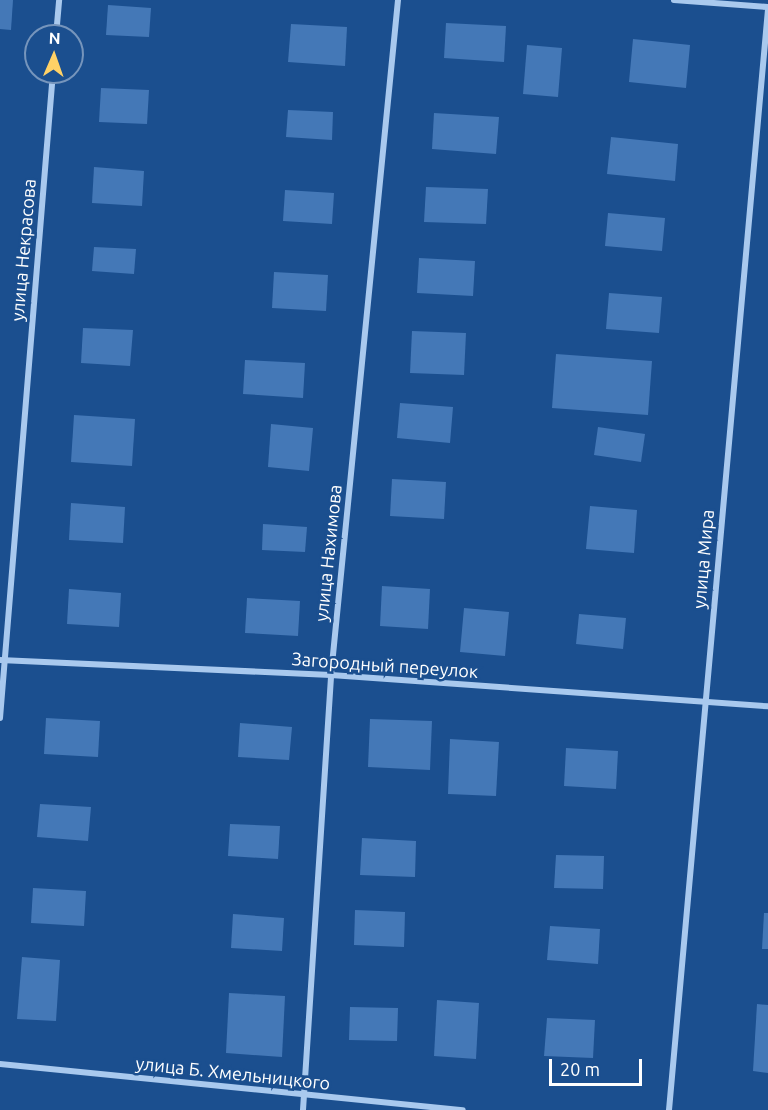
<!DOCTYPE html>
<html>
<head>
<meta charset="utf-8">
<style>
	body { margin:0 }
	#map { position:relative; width:768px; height:1110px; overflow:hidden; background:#1b4f8f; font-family:Ubuntu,sans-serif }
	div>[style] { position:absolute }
	.building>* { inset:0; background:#4478b7 }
	.street>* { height:6px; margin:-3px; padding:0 3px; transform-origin:3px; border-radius:3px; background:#a9c9ee }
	span { translate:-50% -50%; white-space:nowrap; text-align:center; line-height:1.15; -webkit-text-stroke:5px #1b4f8f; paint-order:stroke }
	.street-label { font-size:18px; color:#fff }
	.north { position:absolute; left:24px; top:24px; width:60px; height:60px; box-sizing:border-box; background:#1b4f8f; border:2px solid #7695bc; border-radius:50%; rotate:2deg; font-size:16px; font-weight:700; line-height:24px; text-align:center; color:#fff }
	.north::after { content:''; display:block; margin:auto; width:21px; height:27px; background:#ffd166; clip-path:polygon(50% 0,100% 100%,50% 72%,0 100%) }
	.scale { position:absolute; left:549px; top:1059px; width:93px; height:27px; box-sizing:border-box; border:3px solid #fff; border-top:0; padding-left:8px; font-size:18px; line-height:21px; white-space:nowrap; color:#fff; -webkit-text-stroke:4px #1b4f8f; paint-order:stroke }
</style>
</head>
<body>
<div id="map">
	<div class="building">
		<div style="clip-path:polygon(0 0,13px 0,11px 30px,0 29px)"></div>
		<div style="clip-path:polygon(108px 5px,151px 8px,149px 37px,106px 35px)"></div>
		<div style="clip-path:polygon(446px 23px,506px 26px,504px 62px,444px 58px)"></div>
		<div style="clip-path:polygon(291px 24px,347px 27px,345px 66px,288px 62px)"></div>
		<div style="clip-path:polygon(633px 39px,690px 45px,686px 88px,629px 82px)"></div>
		<div style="clip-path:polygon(527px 45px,562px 48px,558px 97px,523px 94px)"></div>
		<div style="clip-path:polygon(101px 88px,149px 90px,147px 124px,99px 122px)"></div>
		<div style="clip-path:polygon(288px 110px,333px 112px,332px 140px,286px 137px)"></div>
		<div style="clip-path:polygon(434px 113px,499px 117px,496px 154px,432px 149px)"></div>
		<div style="clip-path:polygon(611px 137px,678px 144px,675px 181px,607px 174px)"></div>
		<div style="clip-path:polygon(94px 167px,144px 171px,142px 206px,92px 203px)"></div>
		<div style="clip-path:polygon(426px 187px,488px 189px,486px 224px,424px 222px)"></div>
		<div style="clip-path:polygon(285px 190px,334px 193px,332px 224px,283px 221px)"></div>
		<div style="clip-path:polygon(608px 213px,665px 218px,662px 251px,605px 246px)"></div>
		<div style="clip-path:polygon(94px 247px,136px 249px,134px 274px,92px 271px)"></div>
		<div style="clip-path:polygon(419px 258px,475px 261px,473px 296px,417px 293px)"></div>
		<div style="clip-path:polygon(274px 272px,328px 275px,326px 311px,272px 308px)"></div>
		<div style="clip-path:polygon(609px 293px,662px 297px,659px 333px,606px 329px)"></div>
		<div style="clip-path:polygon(83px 328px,133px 330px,130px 366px,81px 363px)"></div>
		<div style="clip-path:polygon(412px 331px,466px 333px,464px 375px,410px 373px)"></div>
		<div style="clip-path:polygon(556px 354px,652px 361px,648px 415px,552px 408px)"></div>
		<div style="clip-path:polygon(245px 360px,305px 363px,303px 398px,243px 394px)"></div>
		<div style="clip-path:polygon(400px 403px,453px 407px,450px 443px,397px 438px)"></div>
		<div style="clip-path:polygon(74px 415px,135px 419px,132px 466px,71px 462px)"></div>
		<div style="clip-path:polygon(271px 424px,313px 428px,309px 471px,268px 467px)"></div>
		<div style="clip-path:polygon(598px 427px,645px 434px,641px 462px,594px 455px)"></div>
		<div style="clip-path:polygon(392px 479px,446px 482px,444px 519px,390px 516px)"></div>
		<div style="clip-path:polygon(71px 503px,125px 507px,123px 543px,69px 540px)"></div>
		<div style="clip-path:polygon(590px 506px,637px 510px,634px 553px,586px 549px)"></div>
		<div style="clip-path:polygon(263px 524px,307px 527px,305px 552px,262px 550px)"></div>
		<div style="clip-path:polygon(382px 586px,430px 589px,428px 629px,380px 626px)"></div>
		<div style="clip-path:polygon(69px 589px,121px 593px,119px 627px,67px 624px)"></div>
		<div style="clip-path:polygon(247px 598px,300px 601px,298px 636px,245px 633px)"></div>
		<div style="clip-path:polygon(464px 608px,509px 612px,505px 656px,460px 652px)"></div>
		<div style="clip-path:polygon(579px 614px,626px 618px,623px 649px,576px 644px)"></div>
		<div style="clip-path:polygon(46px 718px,100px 721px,98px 757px,44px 754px)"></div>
		<div style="clip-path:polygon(370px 719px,432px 721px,430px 770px,368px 767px)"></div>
		<div style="clip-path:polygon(240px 723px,292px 727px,289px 760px,238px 757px)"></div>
		<div style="clip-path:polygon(450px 739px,499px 742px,496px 796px,448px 794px)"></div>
		<div style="clip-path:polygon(566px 748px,618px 751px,616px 789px,564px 786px)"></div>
		<div style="clip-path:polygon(40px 804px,91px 807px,88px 841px,37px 837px)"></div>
		<div style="clip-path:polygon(230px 824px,280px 826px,278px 859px,228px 856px)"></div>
		<div style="clip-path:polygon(362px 838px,416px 841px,415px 877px,360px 875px)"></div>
		<div style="clip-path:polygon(556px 855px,604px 856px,603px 889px,554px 888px)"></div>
		<div style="clip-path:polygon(33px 888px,86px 891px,84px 926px,31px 923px)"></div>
		<div style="clip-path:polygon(355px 910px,405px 912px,404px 947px,354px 945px)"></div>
		<div style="clip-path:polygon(764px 913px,768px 913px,768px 949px,762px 949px)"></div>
		<div style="clip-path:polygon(233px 914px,284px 918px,282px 951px,231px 948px)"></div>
		<div style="clip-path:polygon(550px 926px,600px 929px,598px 964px,547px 960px)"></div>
		<div style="clip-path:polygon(22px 957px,60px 960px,56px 1021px,17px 1019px)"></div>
		<div style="clip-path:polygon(229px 993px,285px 996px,282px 1057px,226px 1053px)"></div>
		<div style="clip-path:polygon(437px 1000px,479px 1003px,476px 1059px,434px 1056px)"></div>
		<div style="clip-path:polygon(757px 1004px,768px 1005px,768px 1073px,753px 1071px)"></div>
		<div style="clip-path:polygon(350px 1007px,398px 1008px,397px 1041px,349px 1040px)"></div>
		<div style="clip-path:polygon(547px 1018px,595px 1020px,593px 1058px,544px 1056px)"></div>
	</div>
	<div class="street">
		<div style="left:674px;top:0;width:94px;rotate:4.3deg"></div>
		<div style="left:56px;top:36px;width:36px;rotate:-85deg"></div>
		<div style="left:0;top:660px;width:331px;rotate:2.6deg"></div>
		<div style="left:331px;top:675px;width:438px;rotate:4.1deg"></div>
		<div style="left:0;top:718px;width:648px;rotate:-85.31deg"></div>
		<div style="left:0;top:1064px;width:465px;rotate:5.7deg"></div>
		<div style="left:303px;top:1110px;width:436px;rotate:-86.3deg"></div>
		<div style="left:331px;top:675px;width:678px;rotate:-84.33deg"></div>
		<div style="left:669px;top:1110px;width:1104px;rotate:-84.86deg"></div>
	</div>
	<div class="street-label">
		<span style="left:23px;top:250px;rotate:-85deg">улица Некрасова</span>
		<span style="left:328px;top:553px;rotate:-84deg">улица Нахимова</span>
		<span style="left:703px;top:559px;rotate:-85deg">улица Мира</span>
		<span style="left:385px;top:665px;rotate:4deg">Загородный переулок</span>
		<span style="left:233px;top:1073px;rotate:6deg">улица Б. Хмельницкого</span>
	</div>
	<div class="north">N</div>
	<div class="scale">20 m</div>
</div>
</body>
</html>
